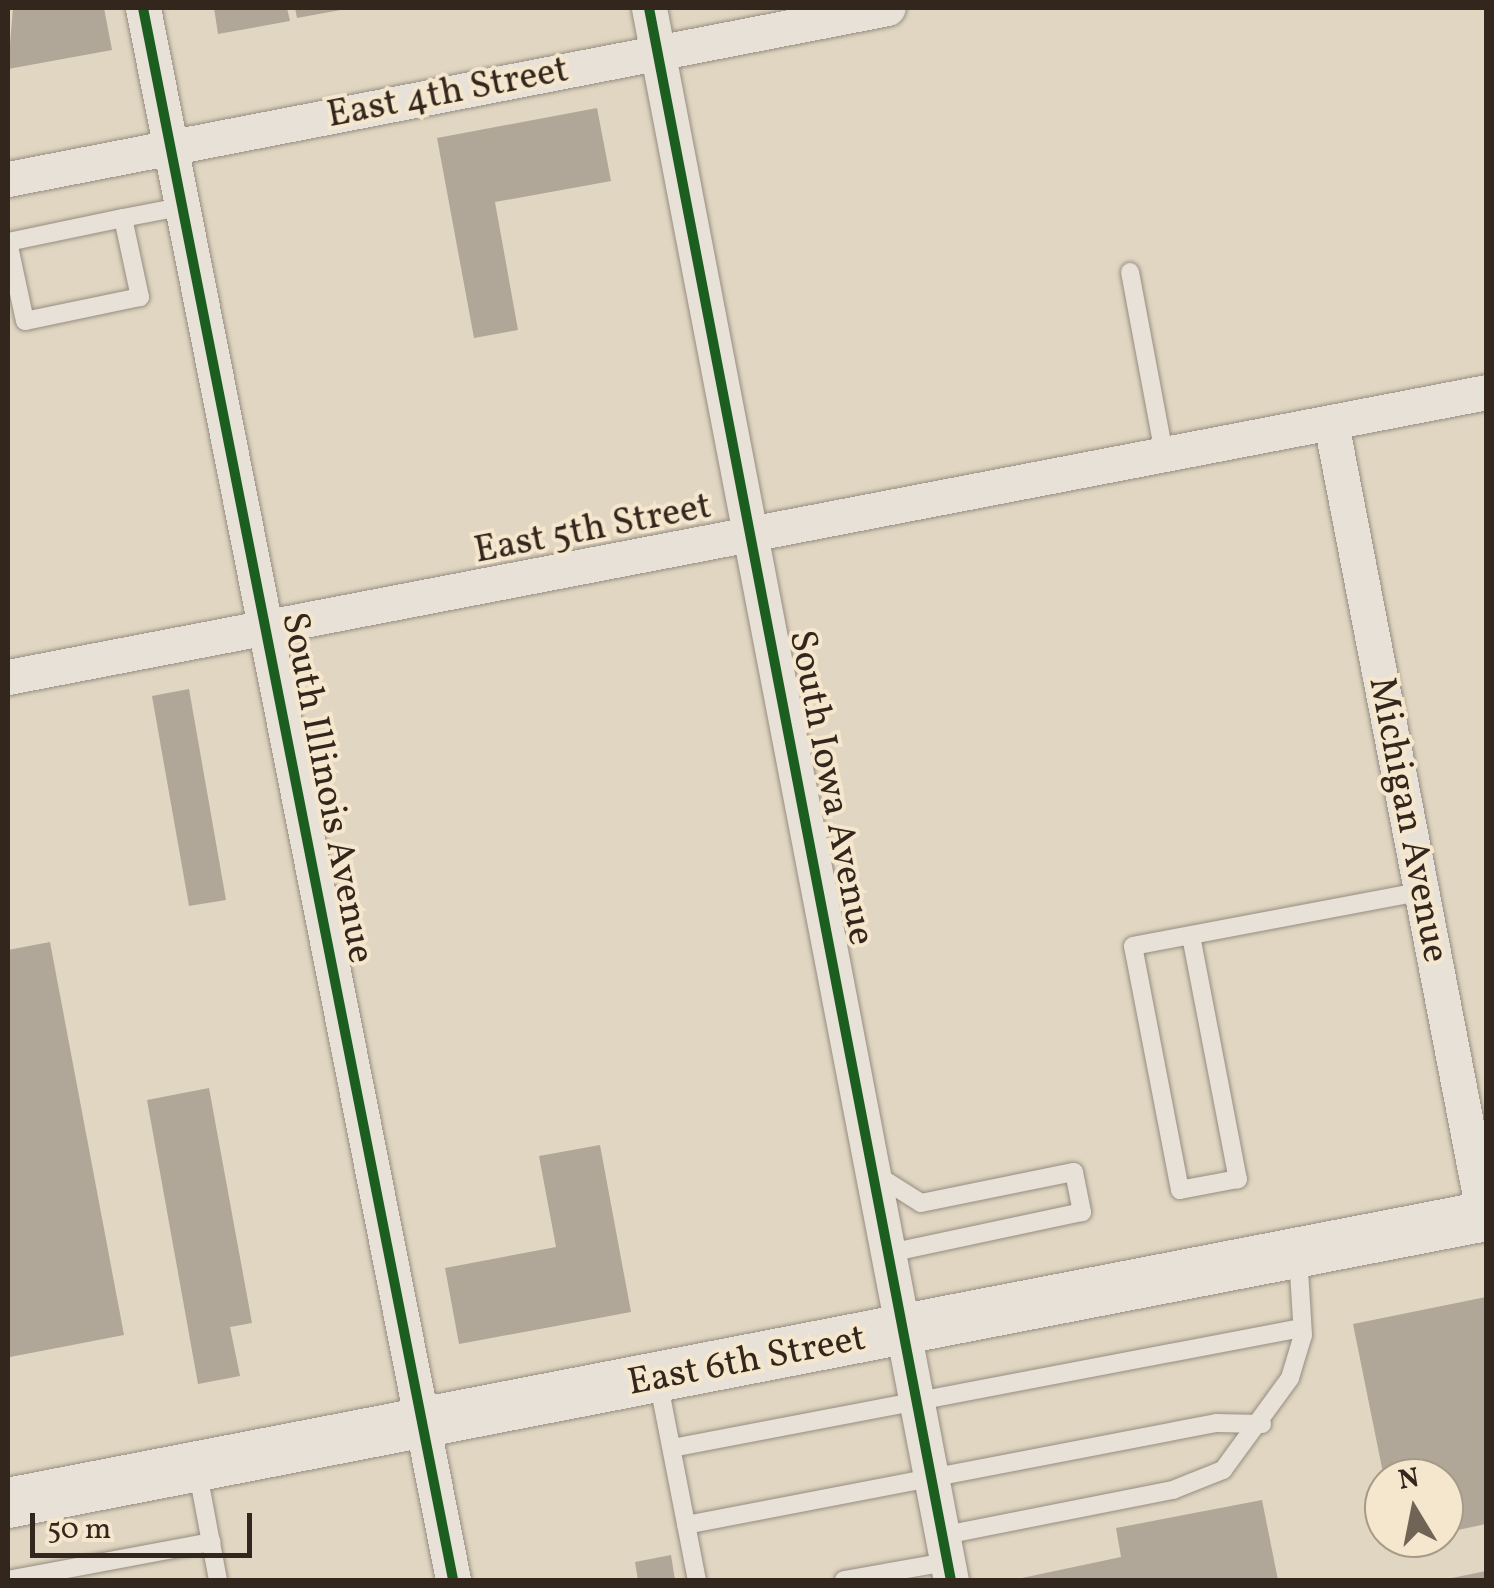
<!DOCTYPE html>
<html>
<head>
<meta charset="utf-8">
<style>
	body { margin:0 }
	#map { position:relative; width:1494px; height:1588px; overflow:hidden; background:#e1d6c1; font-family:Vollkorn,serif }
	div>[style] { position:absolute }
	.building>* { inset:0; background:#b0a799 }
	.roads { filter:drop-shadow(0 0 2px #968d81) drop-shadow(0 0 2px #968d81) }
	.lane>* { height:18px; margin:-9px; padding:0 9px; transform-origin:9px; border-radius:9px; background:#e7e1d7 }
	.street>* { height:35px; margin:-17.5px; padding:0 17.5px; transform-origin:17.5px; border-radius:17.5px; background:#e7e1d7 }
	.secondary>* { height:50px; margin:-25px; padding:0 25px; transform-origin:25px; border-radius:25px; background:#e7e1d7 }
	.cycleway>* { height:10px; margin:-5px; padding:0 5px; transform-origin:5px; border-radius:5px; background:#1b5e20 }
	span { translate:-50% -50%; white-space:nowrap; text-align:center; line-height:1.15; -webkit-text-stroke:8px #f5e7ce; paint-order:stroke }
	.street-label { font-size:38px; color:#33261c }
	.frame { position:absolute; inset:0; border:10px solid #33261c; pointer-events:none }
	.north { position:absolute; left:1364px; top:1458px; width:100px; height:100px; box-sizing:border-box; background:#f5e7ce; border:2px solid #a79a87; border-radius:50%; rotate:350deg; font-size:28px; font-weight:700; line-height:40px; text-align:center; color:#33261c }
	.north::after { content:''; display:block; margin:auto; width:35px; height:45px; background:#706456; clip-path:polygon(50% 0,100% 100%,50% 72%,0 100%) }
	.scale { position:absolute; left:30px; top:1513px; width:222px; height:45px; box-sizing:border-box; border:5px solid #33261c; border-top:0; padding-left:12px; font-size:30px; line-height:35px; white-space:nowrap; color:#33261c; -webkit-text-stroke:8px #f5e7ce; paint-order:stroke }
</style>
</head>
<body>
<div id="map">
	<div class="building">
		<div style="clip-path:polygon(13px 8px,104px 8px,112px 50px,8px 69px)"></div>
		<div style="clip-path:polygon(214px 8px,287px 8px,290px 21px,218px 34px)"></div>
		<div style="clip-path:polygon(295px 8px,346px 8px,346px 9px,297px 18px)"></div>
		<div style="clip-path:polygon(597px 108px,611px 181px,495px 202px,518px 330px,474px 338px,437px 138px)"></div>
		<div style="clip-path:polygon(189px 689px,226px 900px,189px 906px,152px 696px)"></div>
		<div style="clip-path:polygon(50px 942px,124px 1335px,10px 1357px,8px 950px)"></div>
		<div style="clip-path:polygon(209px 1088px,252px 1323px,230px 1327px,240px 1376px,198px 1384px,147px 1100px)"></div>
		<div style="clip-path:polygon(600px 1145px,631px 1312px,459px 1344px,445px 1268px,556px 1247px,539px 1156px)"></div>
		<div style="clip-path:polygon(1486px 1297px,1486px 1524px,1444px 1533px,1444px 1478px,1384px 1478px,1353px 1324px)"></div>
		<div style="clip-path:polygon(1262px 1500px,1278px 1580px,1013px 1580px,1121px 1557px,1116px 1528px)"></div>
		<div style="clip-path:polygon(671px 1555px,675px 1580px,638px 1580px,635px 1562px)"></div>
		<div style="clip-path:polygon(1486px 1571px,1486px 1580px,1447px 1580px,1447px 1579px)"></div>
	</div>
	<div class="roads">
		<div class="lane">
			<div style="left:123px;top:218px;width:81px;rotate:77.9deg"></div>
			<div style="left:140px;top:297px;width:117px;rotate:168.2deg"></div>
			<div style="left:25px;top:321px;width:81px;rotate:-102.1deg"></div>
			<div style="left:8px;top:242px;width:117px;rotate:-11.8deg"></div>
			<div style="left:123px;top:218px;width:58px;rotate:-10.9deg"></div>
			<div style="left:1130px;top:272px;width:185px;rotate:79.4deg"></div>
			<div style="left:1191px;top:936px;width:248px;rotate:79.1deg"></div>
			<div style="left:1238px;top:1179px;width:59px;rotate:169.3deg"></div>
			<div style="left:1180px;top:1190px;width:248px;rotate:-100.9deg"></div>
			<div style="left:1133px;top:946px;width:292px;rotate:-10.7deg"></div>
			<div style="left:875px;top:1174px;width:54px;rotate:32.2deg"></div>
			<div style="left:921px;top:1203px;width:156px;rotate:-11.5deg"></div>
			<div style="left:1074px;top:1172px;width:41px;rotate:78.7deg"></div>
			<div style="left:1082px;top:1212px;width:197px;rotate:168deg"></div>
			<div style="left:658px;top:1380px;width:204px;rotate:79deg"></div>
			<div style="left:672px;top:1448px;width:640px;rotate:-10.8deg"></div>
			<div style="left:197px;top:1468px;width:114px;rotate:79.4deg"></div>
			<div style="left:686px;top:1525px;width:540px;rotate:-10.89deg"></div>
			<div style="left:1216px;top:1423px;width:46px;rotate:1.2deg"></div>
			<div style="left:940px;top:1536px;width:237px;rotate:-11.2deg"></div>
			<div style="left:1173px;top:1490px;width:54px;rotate:-21.8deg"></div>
			<div style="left:1223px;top:1470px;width:114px;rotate:-53.9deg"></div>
			<div style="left:1290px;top:1378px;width:45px;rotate:-73.2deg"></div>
			<div style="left:1303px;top:1335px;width:79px;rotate:-93.6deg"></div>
			<div style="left:8px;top:1580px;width:207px;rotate:-10.6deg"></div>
			<div style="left:844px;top:1580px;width:105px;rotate:-9.9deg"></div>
		</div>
		<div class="street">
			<div style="left:143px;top:8px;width:1602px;rotate:78.84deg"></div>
			<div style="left:649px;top:8px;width:1601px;rotate:79.13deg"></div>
			<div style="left:8px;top:179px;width:896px;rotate:-11deg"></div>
			<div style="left:1331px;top:423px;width:809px;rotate:79.09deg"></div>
			<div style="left:8px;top:677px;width:1505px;rotate:-10.91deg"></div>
		</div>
		<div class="secondary">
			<div style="left:8px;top:1503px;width:1506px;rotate:-10.99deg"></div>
		</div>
	</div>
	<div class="cycleway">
		<div style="left:143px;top:8px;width:1602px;rotate:78.84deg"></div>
		<div style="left:649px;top:8px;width:1601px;rotate:79.13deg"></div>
	</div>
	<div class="street-label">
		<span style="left:448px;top:94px;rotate:-11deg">East 4th Street</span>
		<span style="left:593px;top:530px;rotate:-11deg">East 5th Street</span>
		<span style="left:326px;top:788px;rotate:79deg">South Illinois Avenue</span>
		<span style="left:830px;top:788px;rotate:79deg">South Iowa Avenue</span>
		<span style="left:1407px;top:820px;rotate:79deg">Michigan Avenue</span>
		<span style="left:747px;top:1362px;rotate:-11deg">East 6th Street</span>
	</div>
	<div class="frame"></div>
	<div class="north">N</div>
	<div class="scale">50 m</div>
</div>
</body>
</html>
